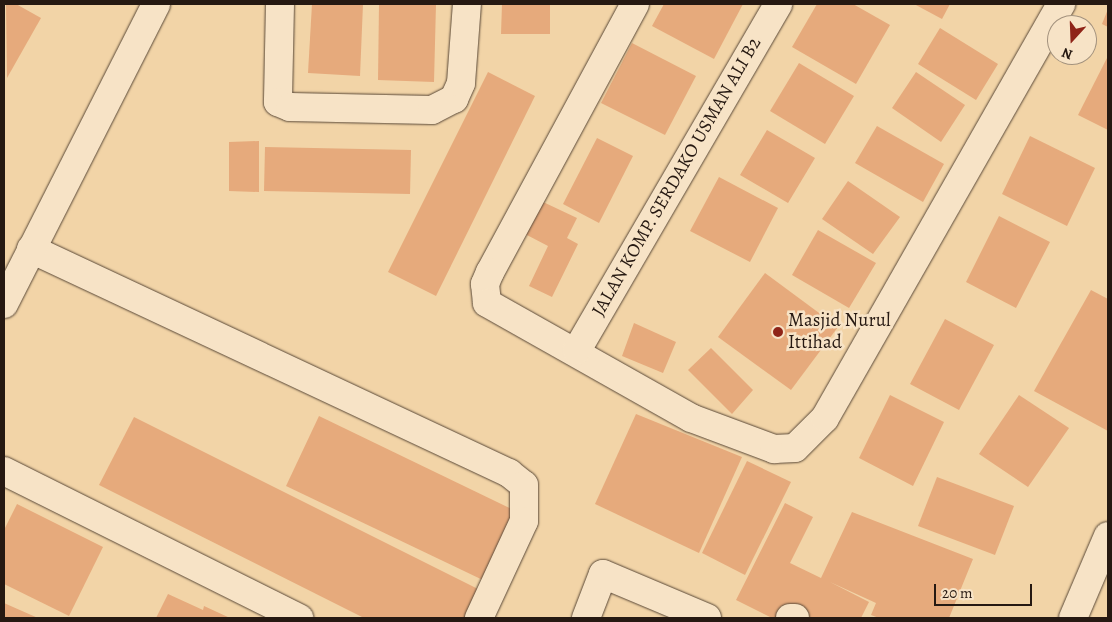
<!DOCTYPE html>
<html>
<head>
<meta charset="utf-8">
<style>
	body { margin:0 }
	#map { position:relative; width:1112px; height:622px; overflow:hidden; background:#f2d4a7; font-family:Alegreya,serif }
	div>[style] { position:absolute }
	.building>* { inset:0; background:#e6aa7c }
	.roads { filter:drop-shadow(0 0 1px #594837) drop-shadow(0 0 1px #594837) }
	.minor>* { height:28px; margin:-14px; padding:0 14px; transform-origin:14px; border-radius:14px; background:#f7e3c6 }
	.dots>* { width:14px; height:14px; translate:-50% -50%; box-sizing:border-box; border:2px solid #f7e3c6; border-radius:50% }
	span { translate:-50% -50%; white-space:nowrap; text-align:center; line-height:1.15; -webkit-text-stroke:5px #f7e3c6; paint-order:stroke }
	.street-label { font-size:19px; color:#261912 }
	.poi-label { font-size:19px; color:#261912 }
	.left { translate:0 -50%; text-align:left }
	.frame { position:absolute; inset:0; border:5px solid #261912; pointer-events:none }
	.north { position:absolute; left:1047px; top:15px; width:50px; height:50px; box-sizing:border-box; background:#f7e3c6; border:1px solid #a3927e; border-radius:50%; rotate:200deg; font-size:14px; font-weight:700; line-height:20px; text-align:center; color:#261912 }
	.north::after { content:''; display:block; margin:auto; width:18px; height:22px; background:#8f2418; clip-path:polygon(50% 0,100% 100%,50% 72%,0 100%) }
	.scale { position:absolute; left:934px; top:584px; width:98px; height:22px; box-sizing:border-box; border:2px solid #261912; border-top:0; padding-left:6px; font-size:15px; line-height:18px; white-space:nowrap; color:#261912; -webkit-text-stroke:4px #f7e3c6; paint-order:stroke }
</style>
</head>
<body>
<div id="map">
	<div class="building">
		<div style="clip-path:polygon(6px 4px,16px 4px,41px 18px,7px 78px)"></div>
		<div style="clip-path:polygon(312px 4px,363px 4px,360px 76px,308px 73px)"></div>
		<div style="clip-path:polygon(379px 4px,436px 4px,434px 82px,378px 80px)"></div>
		<div style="clip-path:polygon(502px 4px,550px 4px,550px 34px,501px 34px)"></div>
		<div style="clip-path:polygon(664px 4px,743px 4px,714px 59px,652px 26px)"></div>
		<div style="clip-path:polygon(817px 4px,853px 4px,890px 25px,856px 84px,792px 47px)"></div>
		<div style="clip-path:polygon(914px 4px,950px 4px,942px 19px)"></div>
		<div style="clip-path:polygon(1108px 9px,1108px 27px,1102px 24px)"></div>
		<div style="clip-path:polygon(940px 28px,998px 64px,976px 100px,918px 64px)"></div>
		<div style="clip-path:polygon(632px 43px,696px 76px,665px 135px,601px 103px)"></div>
		<div style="clip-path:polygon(1108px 56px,1108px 130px,1078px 115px)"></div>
		<div style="clip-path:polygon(799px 63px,854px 96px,825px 144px,770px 111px)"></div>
		<div style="clip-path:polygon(488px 72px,535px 96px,436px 296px,388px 272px)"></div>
		<div style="clip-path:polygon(916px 72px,965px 105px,941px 142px,892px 108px)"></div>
		<div style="clip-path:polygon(877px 126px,944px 164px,923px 202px,855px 163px)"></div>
		<div style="clip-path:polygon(767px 130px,815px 158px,788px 203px,740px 175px)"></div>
		<div style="clip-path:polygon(1030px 136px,1095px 168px,1067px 226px,1002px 194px)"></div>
		<div style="clip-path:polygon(597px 138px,633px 156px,599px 223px,563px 204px)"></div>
		<div style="clip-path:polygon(259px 141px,259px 192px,229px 191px,229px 142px)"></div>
		<div style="clip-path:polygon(265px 147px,411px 150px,410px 194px,264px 191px)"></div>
		<div style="clip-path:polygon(719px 177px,778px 208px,750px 262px,690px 231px)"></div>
		<div style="clip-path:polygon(848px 181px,900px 217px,873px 254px,822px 219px)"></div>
		<div style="clip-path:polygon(541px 201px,577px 218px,567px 238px,578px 244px,552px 297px,529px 286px,548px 246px,525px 234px)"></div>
		<div style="clip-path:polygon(999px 216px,1050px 242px,1016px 308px,966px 282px)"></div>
		<div style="clip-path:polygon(818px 230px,876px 263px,849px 308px,792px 275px)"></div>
		<div style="clip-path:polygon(765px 273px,838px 327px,791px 390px,718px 337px)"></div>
		<div style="clip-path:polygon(1091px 290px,1108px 299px,1108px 431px,1034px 391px)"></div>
		<div style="clip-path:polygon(945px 319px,994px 345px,959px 410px,910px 384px)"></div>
		<div style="clip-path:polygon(634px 323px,676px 342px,663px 373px,622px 356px)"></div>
		<div style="clip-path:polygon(711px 348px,753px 390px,732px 414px,688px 370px)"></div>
		<div style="clip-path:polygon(890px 395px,944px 422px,913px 486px,859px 458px)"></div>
		<div style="clip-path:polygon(1019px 395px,1069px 428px,1028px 487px,979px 454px)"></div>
		<div style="clip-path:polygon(636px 414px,742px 457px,699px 553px,595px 504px)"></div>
		<div style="clip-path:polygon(319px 416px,520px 513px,487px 582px,286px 486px)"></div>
		<div style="clip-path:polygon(134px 417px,482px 591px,468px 618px,364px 618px,99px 485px)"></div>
		<div style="clip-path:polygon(747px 461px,791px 482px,745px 575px,702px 553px)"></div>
		<div style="clip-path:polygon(937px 477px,1014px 506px,995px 555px,918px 526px)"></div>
		<div style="clip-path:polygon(785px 503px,813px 517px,790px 563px,821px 578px,852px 512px,973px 559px,949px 618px,879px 618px,871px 615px,876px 603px,830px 582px,869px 602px,861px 618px,813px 618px,788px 607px,782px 618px,772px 618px,736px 600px)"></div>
		<div style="clip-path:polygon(17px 504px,103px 547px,69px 616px,4px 584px,4px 530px)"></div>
		<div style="clip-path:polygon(168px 594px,203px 610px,204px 606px,230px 618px,156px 618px)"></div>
		<div style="clip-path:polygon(4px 603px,13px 607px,38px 618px,4px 618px)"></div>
	</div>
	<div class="roads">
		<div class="minor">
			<div style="left:280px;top:4px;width:98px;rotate:91.2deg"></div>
			<div style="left:278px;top:102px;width:13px;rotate:23deg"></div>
			<div style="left:290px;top:107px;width:142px;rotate:1.2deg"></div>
			<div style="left:432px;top:110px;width:25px;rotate:-27deg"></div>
			<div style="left:454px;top:99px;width:17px;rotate:-66deg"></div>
			<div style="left:461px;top:83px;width:79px;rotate:-85.7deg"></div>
			<div style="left:635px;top:4px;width:305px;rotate:118.4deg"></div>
			<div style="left:490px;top:272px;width:13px;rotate:113deg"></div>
			<div style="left:485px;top:284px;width:19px;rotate:84deg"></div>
			<div style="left:487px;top:303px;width:234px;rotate:29.4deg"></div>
			<div style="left:691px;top:418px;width:89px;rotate:20.5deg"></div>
			<div style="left:774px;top:449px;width:21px;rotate:-3deg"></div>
			<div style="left:795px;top:448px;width:42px;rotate:-45deg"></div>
			<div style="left:825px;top:418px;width:477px;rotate:-60.3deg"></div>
			<div style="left:31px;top:249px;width:528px;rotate:25.11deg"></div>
			<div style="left:509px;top:473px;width:19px;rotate:39deg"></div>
			<div style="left:524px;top:485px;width:36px;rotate:90deg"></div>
			<div style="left:524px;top:521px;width:107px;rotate:114.9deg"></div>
			<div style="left:4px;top:304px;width:336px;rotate:-63.1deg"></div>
			<div style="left:577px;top:350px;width:400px;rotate:-59.8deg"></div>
			<div style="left:4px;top:471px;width:330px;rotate:26.5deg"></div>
			<div style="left:586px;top:618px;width:47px;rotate:-68.9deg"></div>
			<div style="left:603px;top:574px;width:113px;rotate:22.9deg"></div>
			<div style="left:790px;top:618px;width:5px"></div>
			<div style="left:1073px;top:618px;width:89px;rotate:-66.9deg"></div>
		</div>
	</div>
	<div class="dots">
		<div style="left:778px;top:332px;background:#8f2418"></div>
	</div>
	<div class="street-label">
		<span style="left:677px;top:177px;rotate:-60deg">JALAN KOMP. SERDAKO USMAN ALI B2</span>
	</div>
	<div class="poi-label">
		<span class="left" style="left:788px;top:332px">Masjid Nurul<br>Ittihad</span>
	</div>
	<div class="frame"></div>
	<div class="north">N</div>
	<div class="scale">20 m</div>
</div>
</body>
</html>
